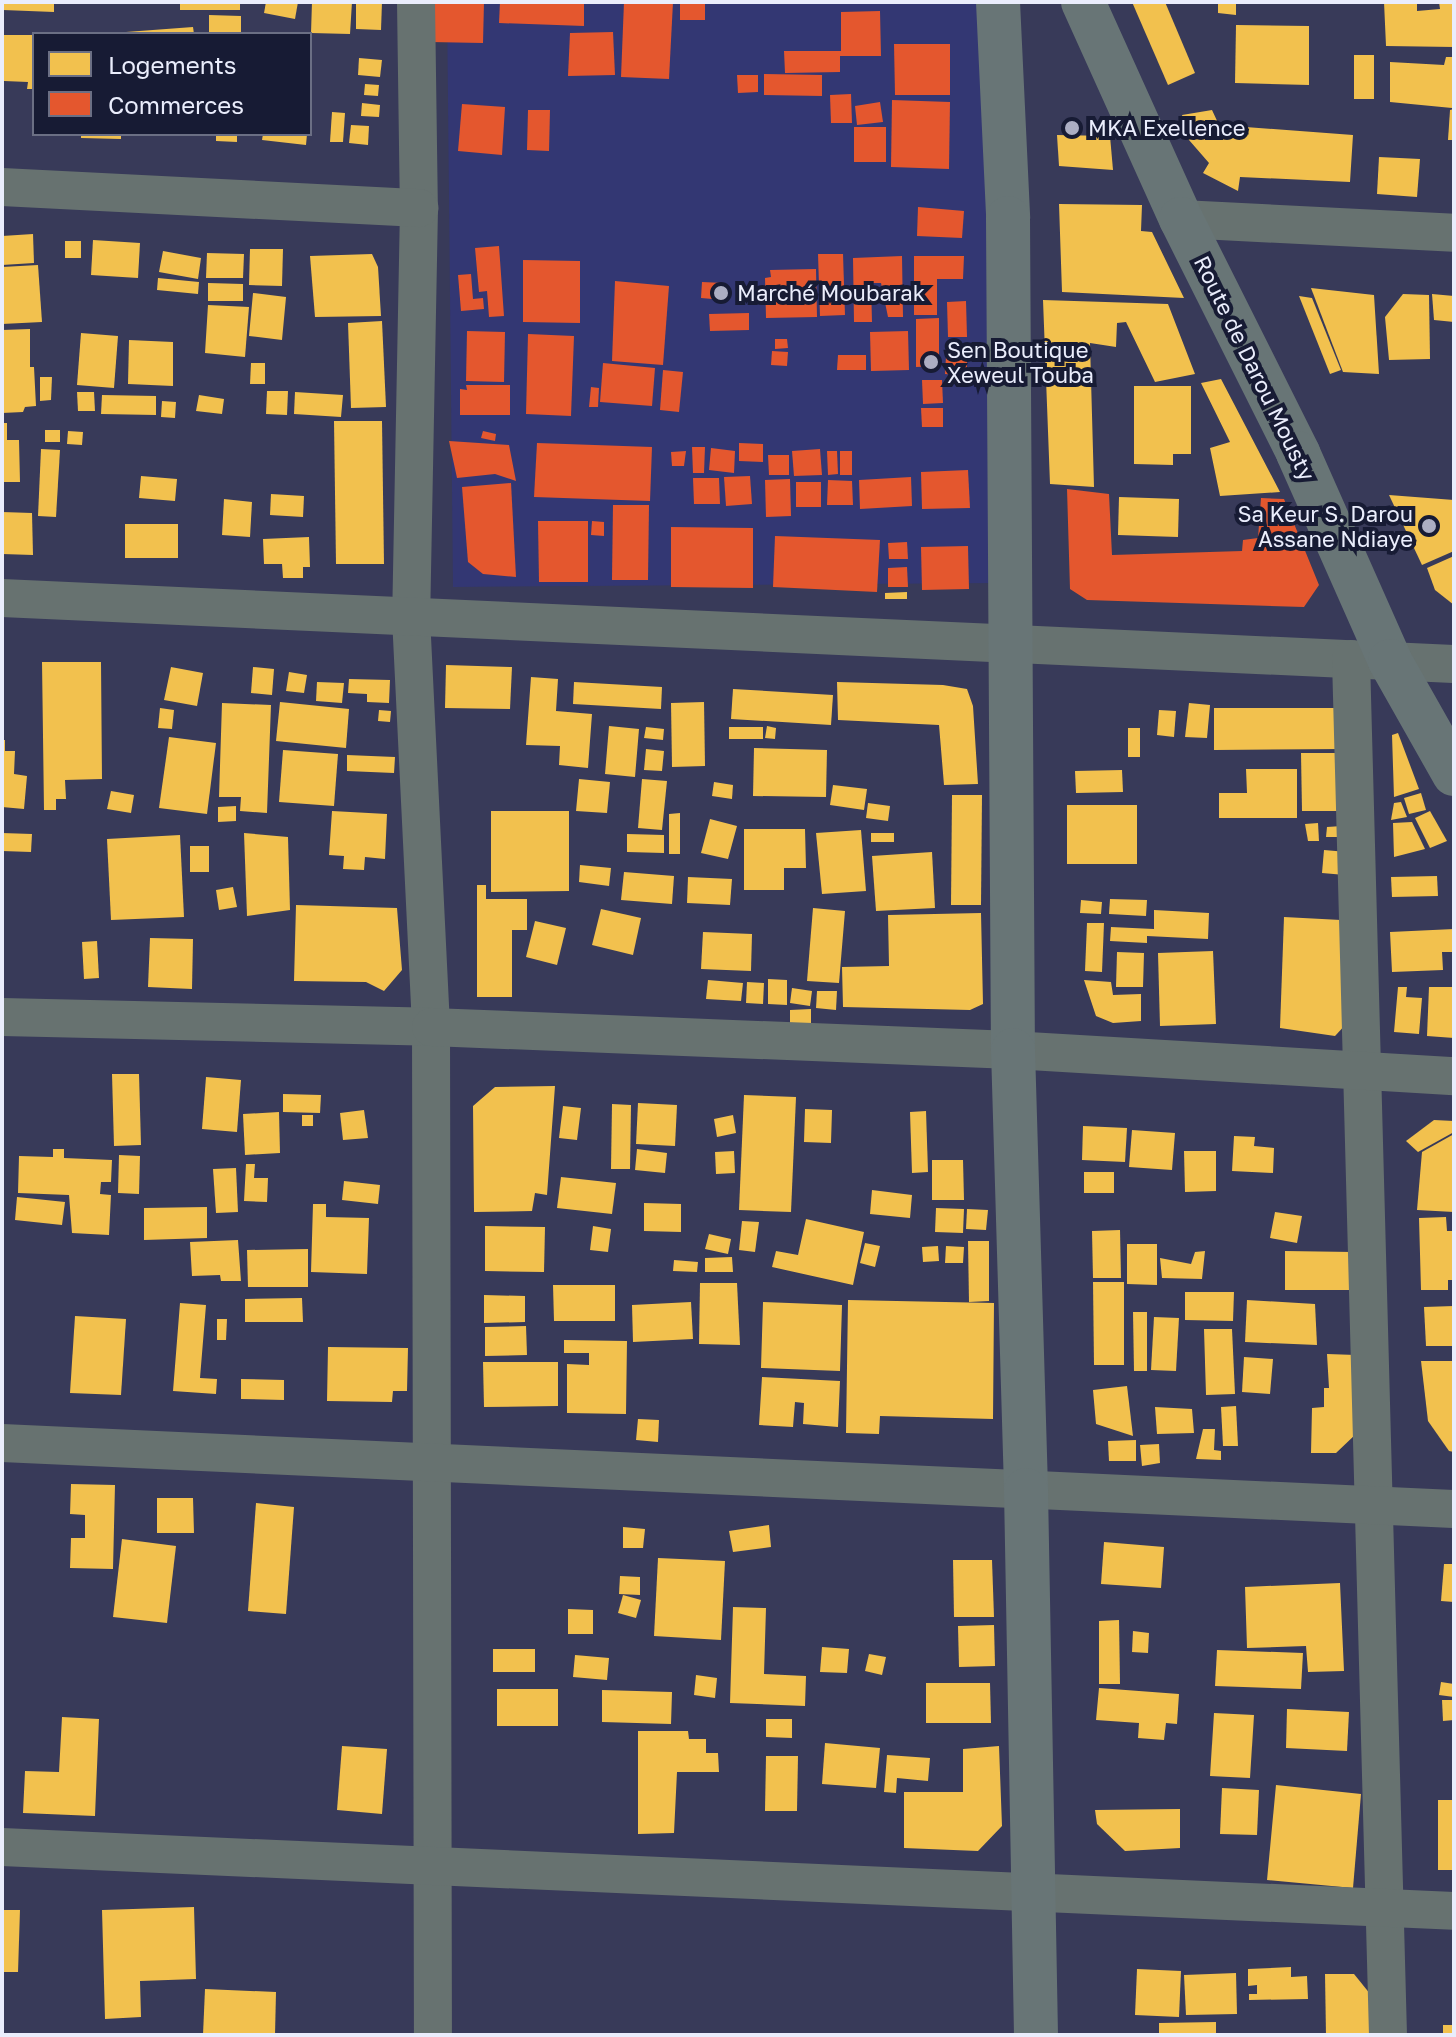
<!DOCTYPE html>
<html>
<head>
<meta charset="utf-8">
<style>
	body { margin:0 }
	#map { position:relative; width:1456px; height:2037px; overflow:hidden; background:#383a59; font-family:"Golos Text",sans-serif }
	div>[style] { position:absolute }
	.built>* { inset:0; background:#333773 }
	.homes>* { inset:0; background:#f2c14e }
	.shops>* { inset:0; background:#e4572e }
	.minor>* { height:38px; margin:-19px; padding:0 19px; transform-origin:19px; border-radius:19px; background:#677270 }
	.major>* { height:44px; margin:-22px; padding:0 22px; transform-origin:22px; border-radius:22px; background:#687576 }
	.dots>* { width:22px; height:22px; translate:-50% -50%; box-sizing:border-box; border:4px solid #171b34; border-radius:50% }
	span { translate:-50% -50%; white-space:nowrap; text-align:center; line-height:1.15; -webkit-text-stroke:8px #171b34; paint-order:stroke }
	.poi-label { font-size:22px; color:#eaedfc }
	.left { translate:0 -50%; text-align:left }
	.right { translate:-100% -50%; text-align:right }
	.street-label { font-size:22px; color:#eaedfc }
	.frame { position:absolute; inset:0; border:4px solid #eaedfc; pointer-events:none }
	.legend { position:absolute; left:32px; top:32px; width:280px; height:104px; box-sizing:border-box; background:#171b34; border:2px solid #6b6f84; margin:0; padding:10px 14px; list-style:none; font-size:24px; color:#eaedfc }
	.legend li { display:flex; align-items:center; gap:16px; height:40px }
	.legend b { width:40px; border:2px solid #6b6f84 }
</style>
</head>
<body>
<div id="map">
	<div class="built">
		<div style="clip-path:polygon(447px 2px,989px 2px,995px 583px,453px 587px)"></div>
	</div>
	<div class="homes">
		<div style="clip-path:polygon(3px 2px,54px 2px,54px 12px,3px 10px)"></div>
		<div style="clip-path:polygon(180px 2px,240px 2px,240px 10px,180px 10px)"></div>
		<div style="clip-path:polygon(266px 2px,298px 2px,295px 19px,264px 13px)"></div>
		<div style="clip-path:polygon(312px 2px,352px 2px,350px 34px,311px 33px)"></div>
		<div style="clip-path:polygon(356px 2px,382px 2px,381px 30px,356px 29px)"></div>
		<div style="clip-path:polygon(1132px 2px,1165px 2px,1195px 73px,1168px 85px)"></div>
		<div style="clip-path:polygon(1218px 2px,1236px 2px,1236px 15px,1218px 13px)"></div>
		<div style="clip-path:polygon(1384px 2px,1417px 2px,1417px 11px,1440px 9px,1439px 2px,1454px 2px,1454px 47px,1386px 46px)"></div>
		<div style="clip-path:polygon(209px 15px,241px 16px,241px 34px,209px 34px)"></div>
		<div style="clip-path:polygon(1236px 25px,1309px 26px,1309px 85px,1235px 83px)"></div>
		<div style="clip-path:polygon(193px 27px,194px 34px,126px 34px,126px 32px)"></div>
		<div style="clip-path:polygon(3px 35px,34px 35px,34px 89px,27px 89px,28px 82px,4px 81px)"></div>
		<div style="clip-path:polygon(1354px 55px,1374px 55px,1374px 99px,1354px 99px)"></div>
		<div style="clip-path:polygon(1446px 57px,1454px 57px,1452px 108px,1390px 102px,1390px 62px,1444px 65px)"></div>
		<div style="clip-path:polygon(359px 58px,382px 60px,380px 77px,358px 75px)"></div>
		<div style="clip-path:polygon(365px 84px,379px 85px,378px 96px,364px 95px)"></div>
		<div style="clip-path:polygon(362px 103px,380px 105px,379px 117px,361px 116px)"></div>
		<div style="clip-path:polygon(1454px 109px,1454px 140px,1448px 140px,1450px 110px)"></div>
		<div style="clip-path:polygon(1212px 110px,1219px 125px,1353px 135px,1350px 182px,1240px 177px,1238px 191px,1203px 173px,1209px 163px,1189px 140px,1182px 115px)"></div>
		<div style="clip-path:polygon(332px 112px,345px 113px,343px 142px,330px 142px)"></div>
		<div style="clip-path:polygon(351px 125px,369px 126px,368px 145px,349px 143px)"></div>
		<div style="clip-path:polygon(81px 134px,121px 134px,121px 139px,81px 138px)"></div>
		<div style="clip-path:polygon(216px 134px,237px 134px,237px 142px,216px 141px)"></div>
		<div style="clip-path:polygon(263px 134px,307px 134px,306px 145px,262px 140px)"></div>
		<div style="clip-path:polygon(1057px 135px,1110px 136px,1113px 170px,1059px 166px)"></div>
		<div style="clip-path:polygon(1379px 157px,1420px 159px,1417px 197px,1377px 194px)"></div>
		<div style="clip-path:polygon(1059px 204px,1142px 205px,1141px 231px,1152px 232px,1184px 298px,1062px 292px)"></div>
		<div style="clip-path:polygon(33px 234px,34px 263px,2px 265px,2px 236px)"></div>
		<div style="clip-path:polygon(93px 240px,140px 243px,138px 278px,91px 275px)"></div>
		<div style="clip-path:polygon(65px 241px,81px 241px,81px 258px,65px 258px)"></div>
		<div style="clip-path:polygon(250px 249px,283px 249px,282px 286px,249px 285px)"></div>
		<div style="clip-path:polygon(163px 251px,201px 258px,198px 279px,159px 272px)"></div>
		<div style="clip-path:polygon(207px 253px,244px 254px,243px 278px,206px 278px)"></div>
		<div style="clip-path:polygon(372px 254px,378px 267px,381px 316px,315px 317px,310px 256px)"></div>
		<div style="clip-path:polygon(38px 265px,42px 322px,2px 324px,2px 267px)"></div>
		<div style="clip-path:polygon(158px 278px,199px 282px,198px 294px,157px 290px)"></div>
		<div style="clip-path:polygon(208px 283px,243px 284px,243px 301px,208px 301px)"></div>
		<div style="clip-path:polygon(1311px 288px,1374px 295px,1379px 374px,1343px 372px)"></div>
		<div style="clip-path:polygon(253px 293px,286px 297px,282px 340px,249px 336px)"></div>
		<div style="clip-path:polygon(1403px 294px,1429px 295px,1430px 359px,1389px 360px,1385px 317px)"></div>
		<div style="clip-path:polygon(1432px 294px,1454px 296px,1454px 322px,1434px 320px)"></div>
		<div style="clip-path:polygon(1299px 296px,1312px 298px,1341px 370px,1330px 374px)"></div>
		<div style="clip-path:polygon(1043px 300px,1168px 304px,1195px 374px,1155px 382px,1126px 322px,1117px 323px,1116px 347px,1090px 343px,1094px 487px,1050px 484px)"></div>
		<div style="clip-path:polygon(208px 305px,249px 307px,245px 357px,205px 353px)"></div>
		<div style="clip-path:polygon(382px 321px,386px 407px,351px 408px,348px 323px)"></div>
		<div style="clip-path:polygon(30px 329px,30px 367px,34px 367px,36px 406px,25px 407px,23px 412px,2px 413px,2px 330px)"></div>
		<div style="clip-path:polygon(81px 333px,118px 336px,114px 388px,77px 385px)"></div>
		<div style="clip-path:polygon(129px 340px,173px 342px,173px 386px,128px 384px)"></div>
		<div style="clip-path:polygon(251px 363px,265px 363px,265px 384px,250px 384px)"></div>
		<div style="clip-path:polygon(40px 377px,52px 377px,51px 400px,40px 401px)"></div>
		<div style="clip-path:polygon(1221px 379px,1280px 492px,1220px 496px,1210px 448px,1230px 442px,1201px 383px)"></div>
		<div style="clip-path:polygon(1134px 386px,1191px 386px,1191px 454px,1173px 454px,1173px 465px,1134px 464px)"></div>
		<div style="clip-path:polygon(267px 391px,288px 391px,287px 415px,266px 414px)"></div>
		<div style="clip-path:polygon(77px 392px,94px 392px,95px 411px,78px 411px)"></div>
		<div style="clip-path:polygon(295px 392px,343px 395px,341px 417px,294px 414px)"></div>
		<div style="clip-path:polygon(102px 395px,156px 396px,156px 415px,101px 414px)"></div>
		<div style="clip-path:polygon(199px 395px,224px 399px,222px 414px,196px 411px)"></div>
		<div style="clip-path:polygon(162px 401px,176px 402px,175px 418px,161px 417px)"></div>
		<div style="clip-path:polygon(334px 421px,382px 421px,384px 564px,336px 564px)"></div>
		<div style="clip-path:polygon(2px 423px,7px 423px,7px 440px,19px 440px,20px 482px,2px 482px)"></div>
		<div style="clip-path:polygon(45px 430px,60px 430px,60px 442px,45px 442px)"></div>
		<div style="clip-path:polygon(68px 431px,83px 432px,82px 445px,67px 444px)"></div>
		<div style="clip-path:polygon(41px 449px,60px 450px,56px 517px,38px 516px)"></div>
		<div style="clip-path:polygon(141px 476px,177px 479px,175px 501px,139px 498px)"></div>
		<div style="clip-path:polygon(271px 494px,304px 496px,303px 517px,270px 515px)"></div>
		<div style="clip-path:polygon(1389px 495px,1454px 500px,1454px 551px,1422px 565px)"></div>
		<div style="clip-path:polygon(1119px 497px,1179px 499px,1178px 537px,1118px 535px)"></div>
		<div style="clip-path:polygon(224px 499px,252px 502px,250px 537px,222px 535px)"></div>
		<div style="clip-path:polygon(2px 512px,32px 513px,33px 555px,2px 554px)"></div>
		<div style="clip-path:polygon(125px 524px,178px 524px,178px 558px,125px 558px)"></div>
		<div style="clip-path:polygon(309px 537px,310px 567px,303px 567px,303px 578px,283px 578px,282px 564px,264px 564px,263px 539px)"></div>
		<div style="clip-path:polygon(1454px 556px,1454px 605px,1435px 590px,1427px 568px)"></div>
		<div style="clip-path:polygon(907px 592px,907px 599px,885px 599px,885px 593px)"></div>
		<div style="clip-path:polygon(42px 662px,101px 662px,102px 779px,65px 780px,66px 799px,56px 799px,56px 810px,44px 810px)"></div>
		<div style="clip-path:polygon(446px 665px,512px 667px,510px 709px,445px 708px)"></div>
		<div style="clip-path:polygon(171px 667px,203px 673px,197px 706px,164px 700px)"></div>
		<div style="clip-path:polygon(253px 667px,274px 669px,272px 695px,251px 693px)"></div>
		<div style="clip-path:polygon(289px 672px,307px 675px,304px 693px,286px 691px)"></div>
		<div style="clip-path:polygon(531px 677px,558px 679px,556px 711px,592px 714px,588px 768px,559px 765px,560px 746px,526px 745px)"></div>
		<div style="clip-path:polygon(349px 679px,390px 680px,389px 703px,367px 702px,367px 694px,348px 693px)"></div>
		<div style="clip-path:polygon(317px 682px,344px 683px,342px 703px,316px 701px)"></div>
		<div style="clip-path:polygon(574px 682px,662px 687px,661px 709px,573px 704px)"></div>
		<div style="clip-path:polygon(837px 682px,943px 685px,967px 689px,973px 706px,978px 784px,944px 785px,939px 725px,838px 720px)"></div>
		<div style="clip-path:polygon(733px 689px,833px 695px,831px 725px,731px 719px)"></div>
		<div style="clip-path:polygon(280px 702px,349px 709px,346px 748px,276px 741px)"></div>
		<div style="clip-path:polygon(704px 702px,705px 766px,672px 767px,671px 703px)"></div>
		<div style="clip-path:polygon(222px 703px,271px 705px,267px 813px,240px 811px,241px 797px,219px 797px)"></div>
		<div style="clip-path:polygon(1189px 703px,1210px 705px,1207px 738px,1185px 737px)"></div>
		<div style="clip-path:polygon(160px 708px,174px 710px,172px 729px,158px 728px)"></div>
		<div style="clip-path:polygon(1214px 708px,1343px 708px,1343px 749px,1214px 750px)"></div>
		<div style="clip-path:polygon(379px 710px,391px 711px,390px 722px,378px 721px)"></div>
		<div style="clip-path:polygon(1159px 710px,1176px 711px,1174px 737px,1157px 735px)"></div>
		<div style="clip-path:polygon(609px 726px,639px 729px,635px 777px,605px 774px)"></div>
		<div style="clip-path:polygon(767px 726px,776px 728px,775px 739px,765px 738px)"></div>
		<div style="clip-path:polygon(646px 727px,664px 729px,663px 740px,644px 738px)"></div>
		<div style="clip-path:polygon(729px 727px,763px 727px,763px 739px,729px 739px)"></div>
		<div style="clip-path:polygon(1128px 728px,1140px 728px,1140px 757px,1128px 757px)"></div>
		<div style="clip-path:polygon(1398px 733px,1419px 789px,1394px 797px,1392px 735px)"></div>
		<div style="clip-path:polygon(169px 737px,216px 743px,207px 814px,159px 808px)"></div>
		<div style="clip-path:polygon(2px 740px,5px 740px,5px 751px,15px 751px,14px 774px,27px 776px,24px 809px,2px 807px)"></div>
		<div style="clip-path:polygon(754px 748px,827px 750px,826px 797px,753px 796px)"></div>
		<div style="clip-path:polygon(646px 749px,664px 751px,662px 771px,644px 770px)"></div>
		<div style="clip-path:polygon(283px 750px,338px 754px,334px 806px,279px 802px)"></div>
		<div style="clip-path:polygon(1301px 753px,1345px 753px,1346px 811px,1302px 811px)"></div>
		<div style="clip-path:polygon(347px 755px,395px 757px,394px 773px,347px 771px)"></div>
		<div style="clip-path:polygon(1246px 769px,1297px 769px,1297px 818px,1219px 818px,1219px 793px,1247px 793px)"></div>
		<div style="clip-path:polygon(1122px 770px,1123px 792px,1076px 793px,1075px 771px)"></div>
		<div style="clip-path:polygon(579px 779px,610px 782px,607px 813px,576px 811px)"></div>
		<div style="clip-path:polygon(642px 779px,667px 781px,662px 830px,638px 828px)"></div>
		<div style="clip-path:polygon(714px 782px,733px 785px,732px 799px,712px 796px)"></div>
		<div style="clip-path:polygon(833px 785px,867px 789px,864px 810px,830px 805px)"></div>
		<div style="clip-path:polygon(111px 791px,134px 795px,131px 813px,107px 809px)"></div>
		<div style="clip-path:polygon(1421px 793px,1426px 810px,1409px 814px,1404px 798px)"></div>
		<div style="clip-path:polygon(952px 795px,982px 795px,981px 905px,951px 905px)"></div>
		<div style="clip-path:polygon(1401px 802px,1407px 817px,1391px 820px,1394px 803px)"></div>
		<div style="clip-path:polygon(868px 803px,890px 806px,888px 821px,866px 818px)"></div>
		<div style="clip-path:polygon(1067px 805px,1137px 805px,1137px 864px,1067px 864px)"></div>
		<div style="clip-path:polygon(236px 806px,236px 821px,218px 822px,218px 807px)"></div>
		<div style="clip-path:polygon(332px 811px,387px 814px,385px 859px,365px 857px,364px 870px,343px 869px,344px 856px,329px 855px)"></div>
		<div style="clip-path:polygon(491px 811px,569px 811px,569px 891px,491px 892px)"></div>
		<div style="clip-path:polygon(1430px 811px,1447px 841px,1430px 848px,1415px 818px)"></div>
		<div style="clip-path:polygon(680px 813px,680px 854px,669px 854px,669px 814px)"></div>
		<div style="clip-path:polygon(710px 819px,737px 826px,728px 859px,701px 853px)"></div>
		<div style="clip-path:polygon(1412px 822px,1425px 849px,1394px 857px,1393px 823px)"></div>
		<div style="clip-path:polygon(1318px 823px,1319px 841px,1308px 841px,1305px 824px)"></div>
		<div style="clip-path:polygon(1342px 826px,1342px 837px,1326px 837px,1327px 827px)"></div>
		<div style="clip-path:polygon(744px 829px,805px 829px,806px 868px,784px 868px,784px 890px,744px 890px)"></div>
		<div style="clip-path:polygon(861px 830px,866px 891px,822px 894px,816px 833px)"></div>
		<div style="clip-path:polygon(2px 833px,32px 834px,31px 852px,2px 851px)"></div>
		<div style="clip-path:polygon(244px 833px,288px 837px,290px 910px,247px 916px)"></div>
		<div style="clip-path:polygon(871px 833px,894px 833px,894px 842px,871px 842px)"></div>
		<div style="clip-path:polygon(627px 834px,664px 835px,664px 853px,627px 852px)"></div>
		<div style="clip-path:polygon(180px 835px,184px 917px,111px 920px,107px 839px)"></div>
		<div style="clip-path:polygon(190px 846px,209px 846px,209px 872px,190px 872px)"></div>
		<div style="clip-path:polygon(1324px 850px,1347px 852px,1345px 875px,1322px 873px)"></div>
		<div style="clip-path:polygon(932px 852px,935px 908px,876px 911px,872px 856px)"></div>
		<div style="clip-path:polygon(580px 865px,611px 868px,609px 886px,579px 882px)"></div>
		<div style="clip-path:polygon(624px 872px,674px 876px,672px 904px,621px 900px)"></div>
		<div style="clip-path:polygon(1437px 876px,1438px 896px,1392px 897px,1391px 877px)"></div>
		<div style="clip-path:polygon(688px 877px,732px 879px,730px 905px,687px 903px)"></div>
		<div style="clip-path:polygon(477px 885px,486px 885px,486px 899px,527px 899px,527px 930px,512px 930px,512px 997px,477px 997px)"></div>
		<div style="clip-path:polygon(233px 887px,237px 907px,219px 910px,216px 890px)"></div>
		<div style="clip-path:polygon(1110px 899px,1147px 900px,1146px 916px,1109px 914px)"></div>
		<div style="clip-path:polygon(1081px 900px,1102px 902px,1101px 914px,1080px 913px)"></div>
		<div style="clip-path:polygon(296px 905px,397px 908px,402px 970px,384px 991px,366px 982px,294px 981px)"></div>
		<div style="clip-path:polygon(813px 908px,845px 911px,839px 983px,807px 981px)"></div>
		<div style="clip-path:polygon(601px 909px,641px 918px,633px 955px,592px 945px)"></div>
		<div style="clip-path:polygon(1154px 910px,1209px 913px,1208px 939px,1147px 936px,1147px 943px,1110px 941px,1111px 927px,1154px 929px)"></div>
		<div style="clip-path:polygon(981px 913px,983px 1004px,970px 1010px,843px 1007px,842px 967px,889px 966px,888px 915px)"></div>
		<div style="clip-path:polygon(1284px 917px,1341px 920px,1348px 1022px,1335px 1036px,1280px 1028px)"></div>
		<div style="clip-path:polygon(535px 921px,566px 928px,557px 965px,526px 957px)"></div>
		<div style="clip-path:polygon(1087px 923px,1104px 923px,1102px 972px,1085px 971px)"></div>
		<div style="clip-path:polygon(1454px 929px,1452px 952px,1442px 952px,1443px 970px,1392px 972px,1390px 932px)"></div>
		<div style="clip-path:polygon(703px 932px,752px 934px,751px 971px,701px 969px)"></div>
		<div style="clip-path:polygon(150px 938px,193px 939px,192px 989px,148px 987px)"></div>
		<div style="clip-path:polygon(97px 941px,99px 978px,84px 979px,82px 942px)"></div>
		<div style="clip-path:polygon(1213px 951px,1216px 1024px,1160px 1026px,1158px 953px)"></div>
		<div style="clip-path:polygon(1117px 952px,1144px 953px,1143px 987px,1116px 987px)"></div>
		<div style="clip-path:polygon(768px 979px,787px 980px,787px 1005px,768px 1004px)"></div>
		<div style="clip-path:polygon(708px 980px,743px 983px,741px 1001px,706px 999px)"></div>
		<div style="clip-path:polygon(1084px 980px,1111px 982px,1113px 995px,1141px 994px,1141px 1021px,1113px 1023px,1096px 1016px)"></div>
		<div style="clip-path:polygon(747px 982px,764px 983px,763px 1004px,746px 1003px)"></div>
		<div style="clip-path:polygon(1398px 987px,1407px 987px,1406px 997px,1422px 998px,1419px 1034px,1394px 1032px)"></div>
		<div style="clip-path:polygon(1429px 987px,1454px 987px,1454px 1038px,1427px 1036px)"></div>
		<div style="clip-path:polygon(792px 988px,812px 991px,810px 1006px,790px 1003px)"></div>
		<div style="clip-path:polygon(817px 991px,837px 991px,836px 1010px,816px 1008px)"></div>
		<div style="clip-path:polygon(811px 1009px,811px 1023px,790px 1023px,790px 1010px)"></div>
		<div style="clip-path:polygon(112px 1074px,139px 1074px,141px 1145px,114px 1146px)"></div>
		<div style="clip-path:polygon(206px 1077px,241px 1080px,237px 1132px,202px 1129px)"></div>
		<div style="clip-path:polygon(555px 1086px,547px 1195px,535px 1193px,532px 1211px,474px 1212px,473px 1106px,495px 1087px)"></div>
		<div style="clip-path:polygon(283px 1094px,321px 1095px,320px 1113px,283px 1112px)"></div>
		<div style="clip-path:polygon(744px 1095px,796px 1097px,791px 1212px,739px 1210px)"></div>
		<div style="clip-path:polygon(638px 1103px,677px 1105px,675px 1146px,636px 1144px)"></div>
		<div style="clip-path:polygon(612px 1104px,631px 1105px,630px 1169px,611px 1169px)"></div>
		<div style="clip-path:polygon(563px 1106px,581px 1108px,577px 1140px,559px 1138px)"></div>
		<div style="clip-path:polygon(805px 1109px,832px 1110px,831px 1143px,804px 1142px)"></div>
		<div style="clip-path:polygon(364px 1110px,368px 1138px,343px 1140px,340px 1113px)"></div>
		<div style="clip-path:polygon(926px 1111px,928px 1172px,912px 1173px,910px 1112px)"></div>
		<div style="clip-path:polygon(279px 1112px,280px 1153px,245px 1155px,243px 1114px)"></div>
		<div style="clip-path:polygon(302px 1115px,313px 1115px,313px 1126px,302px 1126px)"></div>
		<div style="clip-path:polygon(733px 1115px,736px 1133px,717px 1137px,714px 1119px)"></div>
		<div style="clip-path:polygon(1434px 1120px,1454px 1121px,1454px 1132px,1418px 1152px,1406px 1141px)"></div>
		<div style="clip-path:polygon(1083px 1126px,1127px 1128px,1125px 1162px,1082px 1160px)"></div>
		<div style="clip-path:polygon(1132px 1130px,1175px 1133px,1172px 1170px,1129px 1167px)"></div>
		<div style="clip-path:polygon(1454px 1134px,1454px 1212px,1417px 1210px,1422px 1152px)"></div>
		<div style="clip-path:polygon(1234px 1136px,1255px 1137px,1254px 1146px,1274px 1148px,1273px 1173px,1232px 1171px)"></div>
		<div style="clip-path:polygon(53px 1149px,64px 1149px,64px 1158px,112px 1160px,111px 1182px,101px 1182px,100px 1194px,111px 1195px,109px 1235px,72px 1233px,69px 1195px,18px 1193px,19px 1156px,53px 1157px)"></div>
		<div style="clip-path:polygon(637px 1149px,667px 1153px,665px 1173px,635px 1170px)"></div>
		<div style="clip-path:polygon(734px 1151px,735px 1173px,716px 1174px,715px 1152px)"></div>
		<div style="clip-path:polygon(1184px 1151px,1216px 1151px,1216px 1191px,1185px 1192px)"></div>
		<div style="clip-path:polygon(119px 1155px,140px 1156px,139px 1194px,118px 1193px)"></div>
		<div style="clip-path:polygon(932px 1160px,963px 1160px,964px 1200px,932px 1200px)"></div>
		<div style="clip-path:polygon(246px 1164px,255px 1164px,254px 1178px,268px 1178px,267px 1202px,244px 1201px)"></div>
		<div style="clip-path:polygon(236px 1168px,238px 1212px,216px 1213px,213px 1169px)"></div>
		<div style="clip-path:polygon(1084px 1172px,1114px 1172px,1114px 1193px,1084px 1193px)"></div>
		<div style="clip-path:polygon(561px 1177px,616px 1183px,612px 1214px,557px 1208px)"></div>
		<div style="clip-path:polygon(344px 1181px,380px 1185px,378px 1204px,342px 1200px)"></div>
		<div style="clip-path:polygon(872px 1190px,912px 1195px,910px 1218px,870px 1214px)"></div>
		<div style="clip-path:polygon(17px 1197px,65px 1202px,62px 1225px,15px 1220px)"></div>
		<div style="clip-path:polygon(644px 1203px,681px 1204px,681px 1232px,644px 1231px)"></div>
		<div style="clip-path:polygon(313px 1204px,326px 1204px,326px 1217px,369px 1218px,367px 1274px,311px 1272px)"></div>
		<div style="clip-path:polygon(207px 1207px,207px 1238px,144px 1240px,144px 1208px)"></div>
		<div style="clip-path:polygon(936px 1208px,964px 1209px,963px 1233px,935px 1232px)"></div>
		<div style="clip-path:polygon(967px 1209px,988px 1210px,986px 1230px,966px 1229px)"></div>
		<div style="clip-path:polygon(1275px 1212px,1302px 1216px,1297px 1243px,1270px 1238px)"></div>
		<div style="clip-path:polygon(1446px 1217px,1447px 1231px,1454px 1231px,1454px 1280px,1448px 1280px,1448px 1290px,1421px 1290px,1419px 1218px)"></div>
		<div style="clip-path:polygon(806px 1219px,864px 1232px,853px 1285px,772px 1267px,776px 1251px,798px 1255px)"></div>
		<div style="clip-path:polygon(742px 1221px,759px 1222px,755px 1252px,739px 1250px)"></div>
		<div style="clip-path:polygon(485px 1226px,545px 1227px,544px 1272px,485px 1271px)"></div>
		<div style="clip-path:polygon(593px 1226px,611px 1229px,608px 1252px,590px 1250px)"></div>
		<div style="clip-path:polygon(1120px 1230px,1121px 1278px,1093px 1278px,1092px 1231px)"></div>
		<div style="clip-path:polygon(709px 1234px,731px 1239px,728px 1254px,705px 1249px)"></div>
		<div style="clip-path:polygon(238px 1240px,241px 1281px,221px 1281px,220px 1275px,192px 1276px,190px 1242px)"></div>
		<div style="clip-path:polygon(968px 1241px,989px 1241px,989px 1301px,969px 1302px)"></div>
		<div style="clip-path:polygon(865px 1243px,880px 1246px,875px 1267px,860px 1263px)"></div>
		<div style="clip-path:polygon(1127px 1244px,1157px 1244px,1157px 1285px,1127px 1284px)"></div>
		<div style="clip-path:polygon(938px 1246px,939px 1261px,923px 1262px,922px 1247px)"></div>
		<div style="clip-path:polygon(946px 1246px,964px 1247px,963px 1263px,945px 1263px)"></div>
		<div style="clip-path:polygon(308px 1249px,308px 1287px,248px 1287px,247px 1250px)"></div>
		<div style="clip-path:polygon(1205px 1251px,1202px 1279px,1162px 1278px,1160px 1258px,1191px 1264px,1195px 1252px)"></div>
		<div style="clip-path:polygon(1285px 1251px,1353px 1252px,1353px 1290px,1285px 1290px)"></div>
		<div style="clip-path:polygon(732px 1257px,733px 1272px,705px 1272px,705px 1258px)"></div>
		<div style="clip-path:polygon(674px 1260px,698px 1262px,697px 1272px,673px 1271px)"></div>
		<div style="clip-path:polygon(1093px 1282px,1124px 1282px,1124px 1365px,1094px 1365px)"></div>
		<div style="clip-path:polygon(700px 1283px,737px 1283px,740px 1345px,699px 1344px)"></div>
		<div style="clip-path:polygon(553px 1285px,615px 1285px,615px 1321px,554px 1321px)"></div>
		<div style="clip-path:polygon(1185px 1292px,1234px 1292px,1233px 1321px,1185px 1320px)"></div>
		<div style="clip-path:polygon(484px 1295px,525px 1296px,525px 1322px,484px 1323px)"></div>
		<div style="clip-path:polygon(302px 1298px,303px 1322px,245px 1322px,245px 1299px)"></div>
		<div style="clip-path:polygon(848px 1300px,994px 1303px,993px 1419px,880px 1416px,879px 1434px,846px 1433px)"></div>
		<div style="clip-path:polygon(1247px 1300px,1315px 1304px,1317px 1345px,1245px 1342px)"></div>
		<div style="clip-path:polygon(691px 1302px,693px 1339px,633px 1342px,632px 1305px)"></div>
		<div style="clip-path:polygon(763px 1302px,842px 1305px,840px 1371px,761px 1368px)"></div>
		<div style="clip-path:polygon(180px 1303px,206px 1305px,200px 1378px,217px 1379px,216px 1394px,173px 1391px)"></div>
		<div style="clip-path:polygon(1454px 1306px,1454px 1346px,1426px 1346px,1424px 1307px)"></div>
		<div style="clip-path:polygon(1133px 1312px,1147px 1312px,1147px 1371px,1134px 1371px)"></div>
		<div style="clip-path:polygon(75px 1316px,126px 1319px,121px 1395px,70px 1393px)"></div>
		<div style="clip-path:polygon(1154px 1317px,1179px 1318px,1176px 1371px,1151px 1370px)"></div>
		<div style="clip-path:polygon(217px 1319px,227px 1319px,226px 1340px,217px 1340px)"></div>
		<div style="clip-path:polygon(526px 1326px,527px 1355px,485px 1356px,485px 1327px)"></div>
		<div style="clip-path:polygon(1204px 1329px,1232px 1329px,1235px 1394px,1206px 1395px)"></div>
		<div style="clip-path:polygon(564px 1340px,627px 1341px,626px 1414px,567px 1413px,567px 1364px,589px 1365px,589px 1353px,564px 1353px)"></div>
		<div style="clip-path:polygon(328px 1347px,408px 1348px,407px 1391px,393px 1391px,392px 1402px,327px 1401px)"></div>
		<div style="clip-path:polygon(1327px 1354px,1356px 1355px,1357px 1433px,1336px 1453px,1311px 1453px,1312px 1408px,1324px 1407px,1324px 1388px,1329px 1388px)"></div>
		<div style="clip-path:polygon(1244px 1357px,1273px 1359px,1270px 1394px,1242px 1392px)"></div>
		<div style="clip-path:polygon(1421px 1361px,1454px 1361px,1454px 1452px,1449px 1451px,1428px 1421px)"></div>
		<div style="clip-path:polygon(483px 1362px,558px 1362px,558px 1406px,484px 1407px)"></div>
		<div style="clip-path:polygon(762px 1377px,840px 1381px,838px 1427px,803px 1424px,804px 1403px,795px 1402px,793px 1427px,759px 1425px)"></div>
		<div style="clip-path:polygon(241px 1379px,284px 1380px,284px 1400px,241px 1399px)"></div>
		<div style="clip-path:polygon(1127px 1386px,1133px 1436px,1096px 1424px,1093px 1390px)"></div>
		<div style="clip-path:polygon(1236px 1406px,1238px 1446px,1223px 1446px,1221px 1407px)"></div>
		<div style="clip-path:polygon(1155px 1407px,1192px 1409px,1194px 1433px,1157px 1434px)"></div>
		<div style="clip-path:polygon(638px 1419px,659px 1420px,658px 1442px,636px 1440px)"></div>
		<div style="clip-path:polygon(1203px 1429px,1215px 1429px,1214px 1450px,1221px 1451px,1221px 1460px,1196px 1459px)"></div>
		<div style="clip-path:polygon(1136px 1440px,1136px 1461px,1109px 1461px,1108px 1441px)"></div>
		<div style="clip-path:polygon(1159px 1444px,1160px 1463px,1142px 1466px,1140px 1445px)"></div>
		<div style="clip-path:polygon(71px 1484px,115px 1485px,113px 1569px,70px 1568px,71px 1538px,85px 1538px,85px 1515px,70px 1514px)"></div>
		<div style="clip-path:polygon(157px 1498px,193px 1498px,194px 1533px,157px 1533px)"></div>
		<div style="clip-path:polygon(256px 1503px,294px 1507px,286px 1614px,248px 1611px)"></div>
		<div style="clip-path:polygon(769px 1525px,771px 1547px,733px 1552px,729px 1531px)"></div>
		<div style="clip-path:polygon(623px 1527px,645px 1529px,643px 1548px,623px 1548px)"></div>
		<div style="clip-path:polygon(122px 1539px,176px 1546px,167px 1623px,113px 1617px)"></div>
		<div style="clip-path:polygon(1104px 1542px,1164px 1547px,1161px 1588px,1101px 1584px)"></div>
		<div style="clip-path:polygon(658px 1558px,725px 1561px,721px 1640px,654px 1636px)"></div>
		<div style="clip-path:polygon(953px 1560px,992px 1560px,994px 1617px,954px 1617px)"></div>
		<div style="clip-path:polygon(1444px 1564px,1454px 1564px,1454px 1602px,1441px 1601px)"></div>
		<div style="clip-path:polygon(620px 1576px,640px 1577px,640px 1595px,619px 1594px)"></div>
		<div style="clip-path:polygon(1340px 1583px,1344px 1671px,1308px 1672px,1306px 1646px,1247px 1648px,1245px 1587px)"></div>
		<div style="clip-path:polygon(623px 1595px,641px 1600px,636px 1618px,618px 1613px)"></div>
		<div style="clip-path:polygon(733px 1607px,766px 1608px,764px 1674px,806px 1676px,805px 1706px,730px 1703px)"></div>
		<div style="clip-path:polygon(568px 1609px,593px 1610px,593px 1634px,568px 1634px)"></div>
		<div style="clip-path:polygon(1119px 1620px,1120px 1684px,1099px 1684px,1099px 1621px)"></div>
		<div style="clip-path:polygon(994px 1625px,995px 1666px,959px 1667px,958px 1626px)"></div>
		<div style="clip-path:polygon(1133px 1631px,1149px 1633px,1148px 1653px,1132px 1652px)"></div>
		<div style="clip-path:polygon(822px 1647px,849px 1649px,847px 1673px,820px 1672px)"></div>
		<div style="clip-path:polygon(493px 1649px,535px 1649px,535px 1672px,493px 1672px)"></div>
		<div style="clip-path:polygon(1217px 1650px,1303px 1653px,1301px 1689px,1215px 1686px)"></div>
		<div style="clip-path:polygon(869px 1654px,886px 1657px,882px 1675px,865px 1671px)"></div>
		<div style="clip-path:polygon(575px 1655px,609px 1658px,607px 1680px,573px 1677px)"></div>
		<div style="clip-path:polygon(696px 1675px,717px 1678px,715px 1698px,694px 1695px)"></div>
		<div style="clip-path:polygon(1441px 1682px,1454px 1684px,1454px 1697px,1439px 1695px)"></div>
		<div style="clip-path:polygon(926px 1683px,990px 1683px,991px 1723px,926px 1723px)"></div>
		<div style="clip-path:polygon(1099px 1688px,1179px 1694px,1177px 1724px,1166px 1723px,1164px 1740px,1138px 1738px,1139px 1723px,1096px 1720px)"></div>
		<div style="clip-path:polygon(497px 1689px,558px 1689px,558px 1726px,497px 1726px)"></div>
		<div style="clip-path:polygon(602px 1690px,672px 1692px,671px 1724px,602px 1722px)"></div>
		<div style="clip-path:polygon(1442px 1700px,1454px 1700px,1454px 1720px,1443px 1721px)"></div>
		<div style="clip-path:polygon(1287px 1709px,1349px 1712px,1347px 1751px,1286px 1748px)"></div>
		<div style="clip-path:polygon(1214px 1713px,1254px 1715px,1250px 1778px,1210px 1776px)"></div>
		<div style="clip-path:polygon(62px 1717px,99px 1719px,95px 1816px,23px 1813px,25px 1771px,59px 1772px)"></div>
		<div style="clip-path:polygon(766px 1719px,792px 1719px,792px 1738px,766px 1737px)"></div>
		<div style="clip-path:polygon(638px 1731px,688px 1731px,689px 1739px,706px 1739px,706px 1753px,718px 1753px,719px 1772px,677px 1772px,674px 1833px,638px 1834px)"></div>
		<div style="clip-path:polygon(825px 1743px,880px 1748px,876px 1788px,822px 1784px)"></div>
		<div style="clip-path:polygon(342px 1746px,387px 1749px,382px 1814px,337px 1810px)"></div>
		<div style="clip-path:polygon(999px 1746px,1002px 1826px,978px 1851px,904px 1848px,904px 1792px,963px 1792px,963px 1749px)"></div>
		<div style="clip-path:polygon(887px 1755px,930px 1758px,928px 1781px,897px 1778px,896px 1793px,884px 1792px)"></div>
		<div style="clip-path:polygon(766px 1756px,798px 1756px,797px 1811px,765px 1811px)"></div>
		<div style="clip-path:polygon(1276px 1785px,1361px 1794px,1353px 1888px,1267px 1880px)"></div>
		<div style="clip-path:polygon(1222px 1788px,1259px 1790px,1257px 1835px,1220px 1834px)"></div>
		<div style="clip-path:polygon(1438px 1800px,1454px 1800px,1454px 1870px,1438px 1870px)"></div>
		<div style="clip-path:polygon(1180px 1809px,1180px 1848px,1125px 1851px,1097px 1824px,1095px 1810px)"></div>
		<div style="clip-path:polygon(194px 1907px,196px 1979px,140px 1981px,141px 2017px,105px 2019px,102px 1910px)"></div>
		<div style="clip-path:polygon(2px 1910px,20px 1910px,18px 1972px,2px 1972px)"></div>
		<div style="clip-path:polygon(1291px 1967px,1291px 1977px,1307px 1976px,1308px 1999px,1249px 2000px,1249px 1994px,1257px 1994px,1257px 1985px,1248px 1986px,1248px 1969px)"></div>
		<div style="clip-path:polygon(1137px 1969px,1181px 1971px,1179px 2017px,1135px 2015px)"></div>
		<div style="clip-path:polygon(1236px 1973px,1237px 2014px,1186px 2015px,1184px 1975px)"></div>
		<div style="clip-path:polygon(1325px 1974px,1354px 1974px,1371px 1995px,1370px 2035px,1326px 2035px)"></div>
		<div style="clip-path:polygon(205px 1989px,276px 1992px,275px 2035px,203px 2035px)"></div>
		<div style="clip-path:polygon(1216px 2022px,1216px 2035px,1159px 2035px,1159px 2023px)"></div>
		<div style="clip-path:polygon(1443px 2025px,1454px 2025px,1454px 2035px,1443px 2035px)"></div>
	</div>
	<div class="shops">
		<div style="clip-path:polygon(431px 2px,484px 2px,483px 43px,430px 42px)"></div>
		<div style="clip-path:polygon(500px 2px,584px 2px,584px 26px,499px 23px)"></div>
		<div style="clip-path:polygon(624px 2px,673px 2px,669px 79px,621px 77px)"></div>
		<div style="clip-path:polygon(680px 2px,705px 2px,705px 20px,680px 20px)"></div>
		<div style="clip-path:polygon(880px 11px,881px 56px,840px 56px,840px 72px,785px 73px,784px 51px,841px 51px,841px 12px)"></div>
		<div style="clip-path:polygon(613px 32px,615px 75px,568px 76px,570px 33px)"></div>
		<div style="clip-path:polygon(894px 44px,950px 44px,950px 95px,895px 95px)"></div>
		<div style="clip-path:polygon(764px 74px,822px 75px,822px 96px,764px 95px)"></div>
		<div style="clip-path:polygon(737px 75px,758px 75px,758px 92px,738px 93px)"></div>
		<div style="clip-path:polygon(851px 94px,852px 123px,831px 123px,830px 95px)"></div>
		<div style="clip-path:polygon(892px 100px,950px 102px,949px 169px,891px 167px)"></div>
		<div style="clip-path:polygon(880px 102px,883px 122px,857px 125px,855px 106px)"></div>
		<div style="clip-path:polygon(462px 104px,505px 107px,502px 155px,458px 151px)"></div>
		<div style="clip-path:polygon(528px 110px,550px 110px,549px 151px,527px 150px)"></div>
		<div style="clip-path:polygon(854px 127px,886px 127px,886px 162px,854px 162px)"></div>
		<div style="clip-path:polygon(918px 207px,964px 211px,962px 238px,917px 236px)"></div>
		<div style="clip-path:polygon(499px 246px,504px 316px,489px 317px,487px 291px,479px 292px,475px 248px)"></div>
		<div style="clip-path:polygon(818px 254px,843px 254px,845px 315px,820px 316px)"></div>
		<div style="clip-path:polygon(902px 256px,903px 317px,888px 317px,881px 283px,871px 283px,872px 322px,854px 322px,853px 258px)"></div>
		<div style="clip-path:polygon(914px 256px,964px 256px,963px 279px,937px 279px,937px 315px,914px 315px)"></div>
		<div style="clip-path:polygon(523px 260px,580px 261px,580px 323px,523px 322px)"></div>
		<div style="clip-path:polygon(816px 269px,817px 317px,766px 318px,765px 278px,771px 277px,770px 270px)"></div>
		<div style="clip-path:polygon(471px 274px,473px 299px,483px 298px,484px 309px,461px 311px,458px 275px)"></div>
		<div style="clip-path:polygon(615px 281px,669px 286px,663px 365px,612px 361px)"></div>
		<div style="clip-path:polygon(702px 282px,724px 283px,724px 300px,701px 298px)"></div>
		<div style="clip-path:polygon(966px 301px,967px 337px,948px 337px,947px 302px)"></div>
		<div style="clip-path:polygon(749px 313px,749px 330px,710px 331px,709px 314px)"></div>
		<div style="clip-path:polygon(939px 318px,939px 366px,916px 367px,916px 319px)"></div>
		<div style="clip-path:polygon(467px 331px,505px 332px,504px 382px,466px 381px)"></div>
		<div style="clip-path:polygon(908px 331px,909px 370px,871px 371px,870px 332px)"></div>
		<div style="clip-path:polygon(528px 334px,574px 336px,571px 416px,526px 414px)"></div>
		<div style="clip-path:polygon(775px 339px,787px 339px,788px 348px,775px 349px)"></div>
		<div style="clip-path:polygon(772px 351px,788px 352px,787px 366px,771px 365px)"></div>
		<div style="clip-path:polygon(838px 355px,866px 355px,866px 370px,837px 370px)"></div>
		<div style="clip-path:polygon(946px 357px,967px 358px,967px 376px,945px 374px)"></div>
		<div style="clip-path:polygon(603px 363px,655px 368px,652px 406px,600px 402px)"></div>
		<div style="clip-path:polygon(663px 370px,683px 372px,679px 412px,660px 410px)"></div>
		<div style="clip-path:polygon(922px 380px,942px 380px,943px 403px,923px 404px)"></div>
		<div style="clip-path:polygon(466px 385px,510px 385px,510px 415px,460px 415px,460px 389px,467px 390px)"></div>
		<div style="clip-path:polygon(591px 387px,599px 388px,598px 407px,589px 407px)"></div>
		<div style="clip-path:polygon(921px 408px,943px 408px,943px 427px,922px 427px)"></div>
		<div style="clip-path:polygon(483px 431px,496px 434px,495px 441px,481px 438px)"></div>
		<div style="clip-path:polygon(449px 441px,509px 445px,516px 481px,495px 474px,457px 478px)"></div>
		<div style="clip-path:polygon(537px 443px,652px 447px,650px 501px,534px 497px)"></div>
		<div style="clip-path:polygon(739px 443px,763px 444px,763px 462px,739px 461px)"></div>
		<div style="clip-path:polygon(692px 447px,705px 447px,704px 473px,693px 473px)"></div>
		<div style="clip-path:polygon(711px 448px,735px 451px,734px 473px,709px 470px)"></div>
		<div style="clip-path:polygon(820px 449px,822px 475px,794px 476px,792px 451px)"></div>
		<div style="clip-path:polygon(686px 451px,684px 466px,672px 466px,671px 452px)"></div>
		<div style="clip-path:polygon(827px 451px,837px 451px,838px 474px,828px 475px)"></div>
		<div style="clip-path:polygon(840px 451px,852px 451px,852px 475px,840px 475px)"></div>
		<div style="clip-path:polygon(768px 455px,789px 455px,789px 475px,769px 475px)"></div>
		<div style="clip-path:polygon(968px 470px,970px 508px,922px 509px,921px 472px)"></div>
		<div style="clip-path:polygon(750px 476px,752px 504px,726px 506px,724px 477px)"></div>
		<div style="clip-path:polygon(911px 477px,912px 506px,860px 509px,859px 480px)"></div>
		<div style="clip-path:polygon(693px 478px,719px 478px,720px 504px,694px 504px)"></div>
		<div style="clip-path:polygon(790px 479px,791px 516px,766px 517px,765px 480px)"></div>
		<div style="clip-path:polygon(828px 480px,852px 481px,853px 505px,827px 505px)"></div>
		<div style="clip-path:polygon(796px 482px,821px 482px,821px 507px,796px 507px)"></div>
		<div style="clip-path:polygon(511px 483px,516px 577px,483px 574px,468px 562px,462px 487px)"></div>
		<div style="clip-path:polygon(1067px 489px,1109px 494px,1112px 555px,1242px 551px,1243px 540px,1258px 538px,1261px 498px,1284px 499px,1319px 585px,1304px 607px,1087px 600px,1070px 589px)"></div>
		<div style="clip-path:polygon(613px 505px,649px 505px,648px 580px,612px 580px)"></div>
		<div style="clip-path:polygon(538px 521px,588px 521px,588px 582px,539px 582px)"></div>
		<div style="clip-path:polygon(592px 521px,604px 522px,604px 536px,591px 535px)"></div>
		<div style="clip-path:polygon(671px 527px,753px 528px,753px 588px,671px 587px)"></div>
		<div style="clip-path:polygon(775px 536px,880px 540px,877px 592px,773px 587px)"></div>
		<div style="clip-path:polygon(907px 542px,908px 559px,889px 559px,888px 543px)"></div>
		<div style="clip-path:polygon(968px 546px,969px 589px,922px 590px,921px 547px)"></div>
		<div style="clip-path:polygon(907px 567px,908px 587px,888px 587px,888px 568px)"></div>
	</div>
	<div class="minor">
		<div style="left:416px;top:2px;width:206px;rotate:89.2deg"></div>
		<div style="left:419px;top:208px;width:409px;rotate:91.1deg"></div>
		<div style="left:411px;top:617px;width:410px;rotate:87.2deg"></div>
		<div style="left:431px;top:1027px;width:1008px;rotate:89.89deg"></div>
		<div style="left:2px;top:187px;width:418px;rotate:2.9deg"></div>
		<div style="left:1181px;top:219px;width:273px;rotate:2.9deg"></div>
		<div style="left:2px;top:598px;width:1453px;rotate:2.6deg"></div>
		<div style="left:1351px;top:659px;width:1376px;rotate:88.46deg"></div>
		<div style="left:2px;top:1017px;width:429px;rotate:1.3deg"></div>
		<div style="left:431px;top:1027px;width:582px;rotate:2.26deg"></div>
		<div style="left:1013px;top:1050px;width:442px;rotate:3.4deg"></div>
		<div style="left:2px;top:1443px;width:1453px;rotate:2.6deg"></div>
		<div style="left:2px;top:1847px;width:1453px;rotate:2.52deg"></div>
	</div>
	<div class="major">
		<div style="left:998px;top:2px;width:216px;rotate:87.3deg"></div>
		<div style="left:1008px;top:218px;width:832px;rotate:89.66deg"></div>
		<div style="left:1013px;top:1050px;width:440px;rotate:88.3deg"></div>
		<div style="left:1026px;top:1490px;width:545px;rotate:88.95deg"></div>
		<div style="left:1083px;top:2px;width:238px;rotate:65.7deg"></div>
		<div style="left:1181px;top:219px;width:262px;rotate:63.4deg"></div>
		<div style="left:1298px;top:453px;width:227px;rotate:66.1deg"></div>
		<div style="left:1390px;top:661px;width:130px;rotate:60.5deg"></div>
	</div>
	<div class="dots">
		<div style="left:1072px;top:128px;background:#acaec3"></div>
		<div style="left:721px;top:293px;background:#acaec3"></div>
		<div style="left:931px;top:362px;background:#acaec3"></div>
		<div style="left:1429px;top:526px;background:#acaec3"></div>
	</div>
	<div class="poi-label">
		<span class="left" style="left:1088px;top:128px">MKA Exellence</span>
		<span class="left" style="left:737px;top:293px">Marché Moubarak</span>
		<span class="left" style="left:947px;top:362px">Sen Boutique<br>Xeweul Touba</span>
		<span class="right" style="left:1413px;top:526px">Sa Keur S. Darou<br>Assane Ndiaye</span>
	</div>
	<div class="street-label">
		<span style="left:1255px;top:368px;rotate:64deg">Route de Darou Mousty</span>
	</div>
	<div class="frame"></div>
	<ul class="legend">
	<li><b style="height:22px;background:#f2c14e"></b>Logements</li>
	<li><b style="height:22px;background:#e4572e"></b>Commerces</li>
	</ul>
</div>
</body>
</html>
